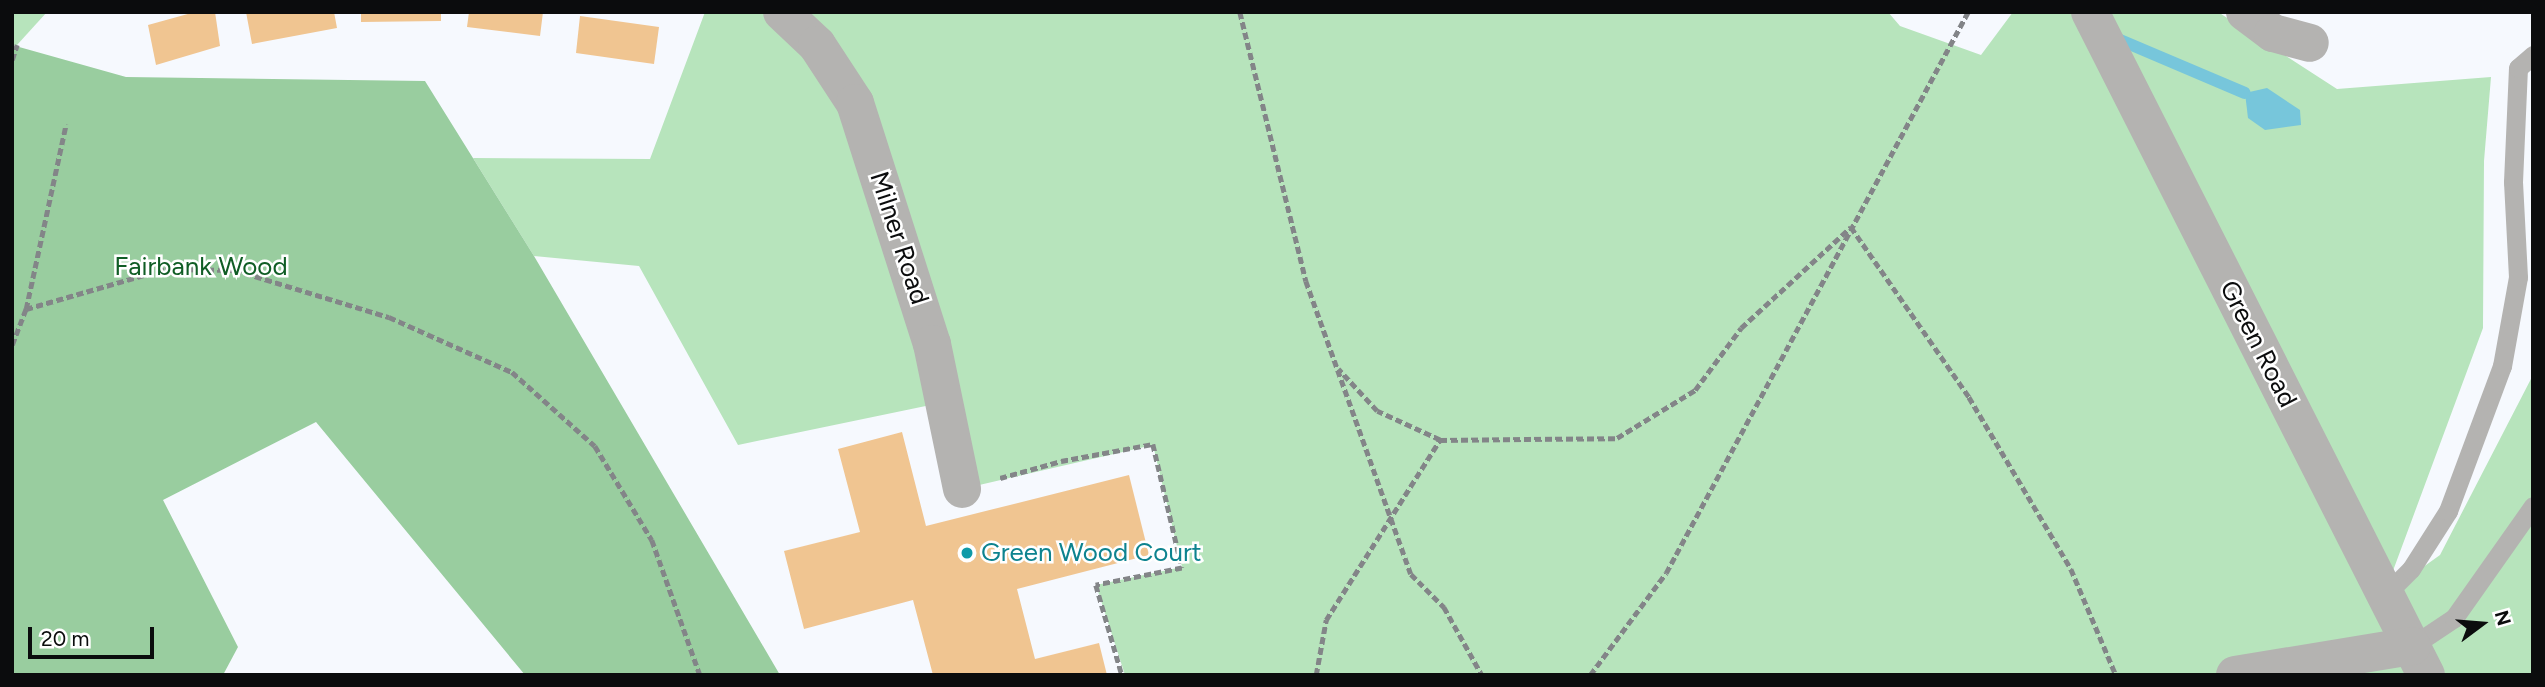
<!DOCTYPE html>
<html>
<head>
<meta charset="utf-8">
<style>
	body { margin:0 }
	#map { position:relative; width:2545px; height:687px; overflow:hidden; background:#f6f9fe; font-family:Figtree,sans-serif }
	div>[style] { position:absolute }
	.green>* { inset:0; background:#b7e4bc }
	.forest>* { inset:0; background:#99cd9f }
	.water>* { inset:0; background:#77c6db }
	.stream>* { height:12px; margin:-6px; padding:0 6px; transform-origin:6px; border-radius:6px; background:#77c6db }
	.building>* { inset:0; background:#f0c591 }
	.path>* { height:4.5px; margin-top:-2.25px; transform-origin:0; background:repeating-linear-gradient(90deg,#838588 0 7px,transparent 0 10.5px) }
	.service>* { height:19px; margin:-9.5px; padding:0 9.5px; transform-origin:9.5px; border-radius:9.5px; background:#b4b3b1 }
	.minor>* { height:38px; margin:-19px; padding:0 19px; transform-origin:19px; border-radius:19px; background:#b4b3b1 }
	.dots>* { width:19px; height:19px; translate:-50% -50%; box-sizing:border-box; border:4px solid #fff; border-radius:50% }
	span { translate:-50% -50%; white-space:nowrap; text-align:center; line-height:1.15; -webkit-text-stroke:5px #fff; paint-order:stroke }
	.street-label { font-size:26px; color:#0b0c0d }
	.park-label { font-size:26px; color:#105d25 }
	.culture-label { font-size:26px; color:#0d838f }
	.left { translate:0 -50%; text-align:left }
	.frame { position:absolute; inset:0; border:14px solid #0b0c0d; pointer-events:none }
	.north { position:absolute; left:2447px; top:589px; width:70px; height:70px; -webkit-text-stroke:5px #fff; paint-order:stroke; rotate:74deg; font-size:19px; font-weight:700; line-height:28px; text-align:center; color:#0b0c0d }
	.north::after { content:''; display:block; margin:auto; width:24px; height:32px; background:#0b0c0d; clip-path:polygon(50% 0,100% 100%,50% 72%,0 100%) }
	.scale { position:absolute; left:28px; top:627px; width:126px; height:32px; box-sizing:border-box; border:4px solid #0b0c0d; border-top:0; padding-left:9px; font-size:21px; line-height:24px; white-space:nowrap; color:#0b0c0d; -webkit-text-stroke:5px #fff; paint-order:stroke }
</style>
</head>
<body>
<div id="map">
	<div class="green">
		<div style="clip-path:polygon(12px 12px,47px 12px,17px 45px,12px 45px)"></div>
		<div style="clip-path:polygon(705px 12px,1888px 12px,1900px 26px,1981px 55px,2013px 12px,2218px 12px,2337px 89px,2491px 77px,2484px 161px,2483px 328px,2384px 595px,2440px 555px,2533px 375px,2533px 675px,1125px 675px,1096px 585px,1182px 567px,1153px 445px,962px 489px,945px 402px,738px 445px,639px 266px,534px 256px,473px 158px,650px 159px)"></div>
	</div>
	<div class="forest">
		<div style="clip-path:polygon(12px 45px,126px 77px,425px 81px,534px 256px,780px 675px,525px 675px,316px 422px,163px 500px,238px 647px,223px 675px,12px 675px)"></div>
	</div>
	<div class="water">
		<div style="clip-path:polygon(2267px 88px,2300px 110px,2301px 125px,2265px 130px,2248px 118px,2245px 93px)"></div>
	</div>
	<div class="stream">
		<div style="left:2113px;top:37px;width:143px;rotate:23deg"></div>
	</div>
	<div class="building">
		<div style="clip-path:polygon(195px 12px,215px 12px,220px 46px,156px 65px,148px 25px)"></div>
		<div style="clip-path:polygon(246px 12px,334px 12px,337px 28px,252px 44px)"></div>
		<div style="clip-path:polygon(361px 12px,441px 12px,441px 21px,361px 22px)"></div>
		<div style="clip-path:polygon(469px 12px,543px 12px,540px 36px,467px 27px)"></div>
		<div style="clip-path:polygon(580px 16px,659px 27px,654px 64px,576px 53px)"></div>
		<div style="clip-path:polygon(902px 432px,926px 526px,1129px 475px,1149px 555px,1017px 589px,1035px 659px,1099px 643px,1107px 675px,933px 675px,913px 600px,804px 629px,784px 551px,860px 532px,838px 449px)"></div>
	</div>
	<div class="path">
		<div style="left:1240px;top:12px;width:277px;rotate:76.2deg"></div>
		<div style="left:1306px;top:281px;width:311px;rotate:70.3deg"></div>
		<div style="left:1411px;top:574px;width:47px;rotate:45deg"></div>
		<div style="left:1444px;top:607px;width:78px;rotate:60.8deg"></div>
		<div style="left:12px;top:60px;width:16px;rotate:-72deg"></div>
		<div style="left:26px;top:309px;width:145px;rotate:-16.1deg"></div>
		<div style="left:165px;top:269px;width:70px;rotate:0.8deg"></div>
		<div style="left:235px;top:270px;width:161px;rotate:17deg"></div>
		<div style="left:389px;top:317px;width:135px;rotate:24.1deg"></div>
		<div style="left:512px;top:372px;width:111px;rotate:41.7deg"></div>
		<div style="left:595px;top:446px;width:110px;rotate:58.8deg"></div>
		<div style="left:652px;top:540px;width:143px;rotate:70.4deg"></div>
		<div style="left:12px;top:345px;width:39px;rotate:-69deg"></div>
		<div style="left:26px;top:309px;width:189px;rotate:-77.8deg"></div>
		<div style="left:1440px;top:440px;width:177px;rotate:-0.6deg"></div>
		<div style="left:1617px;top:438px;width:92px;rotate:-31.6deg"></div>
		<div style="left:1695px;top:390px;width:77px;rotate:-53.4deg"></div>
		<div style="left:1741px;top:328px;width:149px;rotate:-42.6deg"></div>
		<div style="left:1851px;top:227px;width:207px;rotate:55.2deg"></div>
		<div style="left:1969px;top:397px;width:200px;rotate:59.3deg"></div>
		<div style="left:2071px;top:569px;width:115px;rotate:67deg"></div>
		<div style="left:1000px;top:478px;width:63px;rotate:-15.6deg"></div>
		<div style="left:1061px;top:461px;width:94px;rotate:-10.5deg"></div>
		<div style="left:1153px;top:444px;width:127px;rotate:76.8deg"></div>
		<div style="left:1182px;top:568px;width:88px;rotate:168.8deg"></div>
		<div style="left:1096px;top:585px;width:94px;rotate:73.9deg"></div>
		<div style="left:1316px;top:675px;width:56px;rotate:-79.7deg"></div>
		<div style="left:1326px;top:620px;width:213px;rotate:-57.7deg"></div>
		<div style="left:1440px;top:440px;width:69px;rotate:-155.3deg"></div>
		<div style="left:1377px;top:411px;width:57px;rotate:-132.9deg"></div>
		<div style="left:1590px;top:675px;width:127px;rotate:-53.3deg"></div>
		<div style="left:1666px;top:573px;width:637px;rotate:-61.71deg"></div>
	</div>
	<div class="service">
		<div style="left:2384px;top:596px;width:38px;rotate:-45deg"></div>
		<div style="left:2411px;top:569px;width:69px;rotate:-57.5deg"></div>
		<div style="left:2448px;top:511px;width:155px;rotate:-69.6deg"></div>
		<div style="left:2502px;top:366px;width:90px;rotate:-79.8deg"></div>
		<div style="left:2518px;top:277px;width:95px;rotate:-93deg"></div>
		<div style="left:2513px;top:182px;width:114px;rotate:-87.5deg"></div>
		<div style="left:2518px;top:68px;width:20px;rotate:-41deg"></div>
		<div style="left:2412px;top:646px;width:50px;rotate:-33.7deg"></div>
		<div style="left:2454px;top:618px;width:137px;rotate:-54.8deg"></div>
	</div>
	<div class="minor">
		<div style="left:782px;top:12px;width:48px;rotate:43.3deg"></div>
		<div style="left:817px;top:45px;width:69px;rotate:56.8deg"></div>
		<div style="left:855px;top:103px;width:253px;rotate:72.3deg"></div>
		<div style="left:932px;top:344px;width:148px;rotate:78.3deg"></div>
		<div style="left:2090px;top:12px;width:743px;rotate:63.12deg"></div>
		<div style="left:2245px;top:12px;width:35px;rotate:37deg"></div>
		<div style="left:2273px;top:33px;width:38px;rotate:15deg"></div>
		<div style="left:2235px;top:675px;width:179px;rotate:-9.3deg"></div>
	</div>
	<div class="dots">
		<div style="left:967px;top:553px;background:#0f9aa8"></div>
	</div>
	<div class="street-label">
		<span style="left:899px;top:238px;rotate:72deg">Milner Road</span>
		<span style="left:2258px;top:344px;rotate:63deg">Green Road</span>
	</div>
	<div class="park-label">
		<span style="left:201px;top:267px">Fairbank Wood</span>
	</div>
	<div class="culture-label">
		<span class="left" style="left:981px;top:553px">Green Wood Court</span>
	</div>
	<div class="frame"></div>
	<div class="north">N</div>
	<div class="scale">20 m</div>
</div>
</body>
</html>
